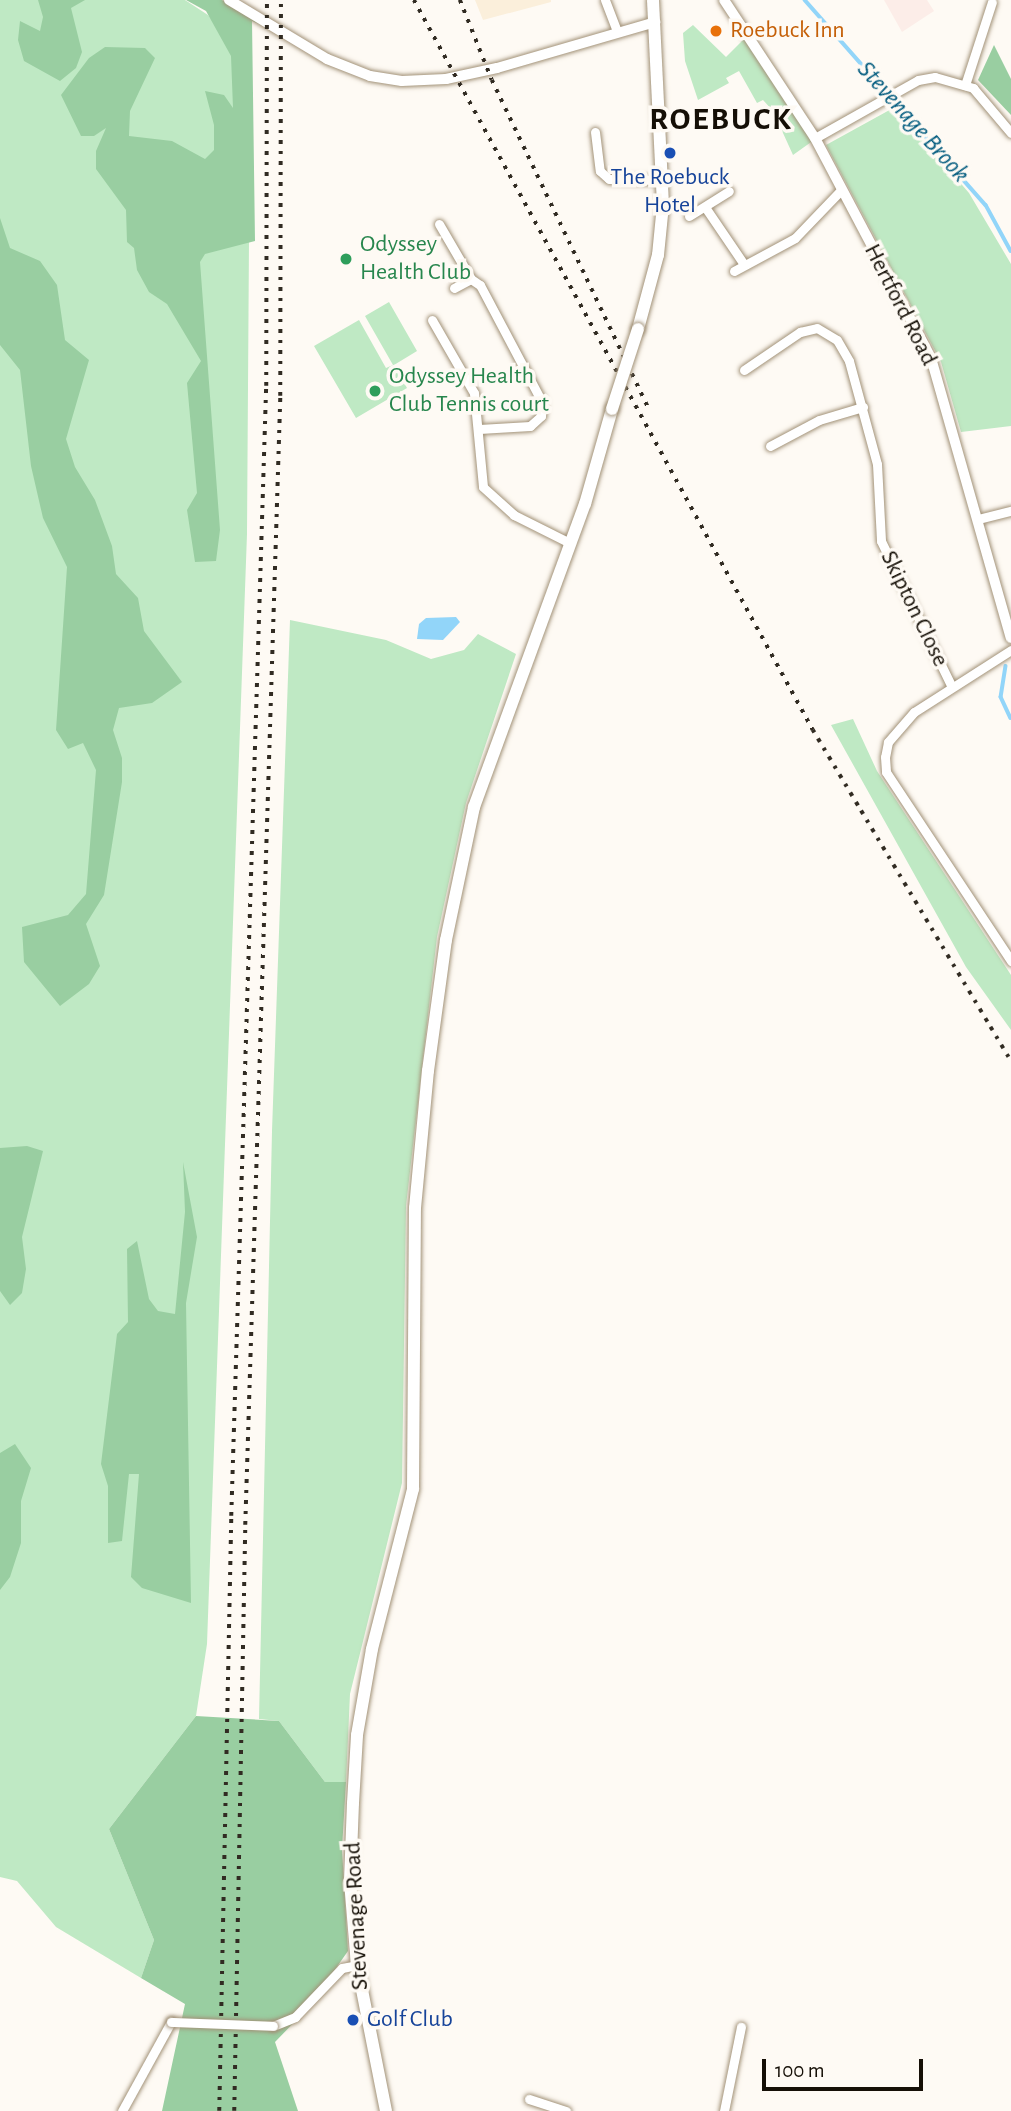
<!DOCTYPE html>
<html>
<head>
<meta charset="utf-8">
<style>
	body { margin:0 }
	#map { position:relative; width:1011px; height:2111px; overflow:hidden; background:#fefaf4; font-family:"Alegreya Sans",sans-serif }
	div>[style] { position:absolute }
	.commercial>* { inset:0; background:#fbefdb }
	.industrial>* { inset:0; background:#fcede8 }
	.green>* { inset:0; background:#bfe9c4 }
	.forest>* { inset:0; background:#99cea1 }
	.water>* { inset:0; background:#92d5f9 }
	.stream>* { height:3.5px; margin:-1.75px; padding:0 1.75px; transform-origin:1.75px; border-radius:1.75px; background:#92d5f9 }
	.roads { filter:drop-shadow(0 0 2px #a29278) drop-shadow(0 0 2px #a29278) }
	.minor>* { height:9px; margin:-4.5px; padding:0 4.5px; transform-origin:4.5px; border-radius:4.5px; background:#fff }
	.tertiary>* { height:10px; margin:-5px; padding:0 5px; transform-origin:5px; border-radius:5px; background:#fff }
	.secondary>* { height:12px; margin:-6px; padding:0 6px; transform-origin:6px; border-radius:6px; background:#fff }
	.rail>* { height:3.5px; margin-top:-1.75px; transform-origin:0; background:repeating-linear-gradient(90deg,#312b22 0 3.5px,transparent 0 10.5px) }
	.bridges { filter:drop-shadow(0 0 2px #a29278) drop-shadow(0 0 2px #a29278) }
	.minor-bridge>* { height:9px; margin:-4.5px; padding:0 4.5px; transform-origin:4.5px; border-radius:4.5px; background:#fff }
	.secondary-bridge>* { height:12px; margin:-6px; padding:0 6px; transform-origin:6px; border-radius:6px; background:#fff }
	.dots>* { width:19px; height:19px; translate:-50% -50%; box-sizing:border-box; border:4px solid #fefaf4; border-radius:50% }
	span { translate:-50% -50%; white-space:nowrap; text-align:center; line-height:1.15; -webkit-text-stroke:7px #fefaf4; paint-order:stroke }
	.food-label { font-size:24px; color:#c56008 }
	.left { translate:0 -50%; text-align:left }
	.transit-label { font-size:24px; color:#164399 }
	.leisure-label { font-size:24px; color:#27864d }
	.street-label { font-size:24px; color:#150f06 }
	.water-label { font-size:26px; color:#035c7f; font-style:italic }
	.district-label { font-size:32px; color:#150f06; font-weight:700; letter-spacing:2px }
	.scale { position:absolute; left:762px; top:2059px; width:161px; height:32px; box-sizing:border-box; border:4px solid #150f06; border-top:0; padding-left:9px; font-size:21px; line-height:24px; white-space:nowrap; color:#150f06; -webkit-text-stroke:5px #fefaf4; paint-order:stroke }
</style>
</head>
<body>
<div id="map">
	<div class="commercial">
		<div style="clip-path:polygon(475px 0,551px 0,551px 2px,483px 20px)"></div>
	</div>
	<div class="industrial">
		<div style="clip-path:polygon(884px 0,927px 0,934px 11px,902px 32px)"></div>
	</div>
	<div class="green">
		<div style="clip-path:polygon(0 0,185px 0,208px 15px,230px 43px,250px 95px,247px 534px,207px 1644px,196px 1716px,109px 1829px,154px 1940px,141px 1978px,56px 1927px,17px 1881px,0 1877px)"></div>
		<div style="clip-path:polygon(693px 25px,726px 57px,745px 38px,814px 140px,793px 155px,773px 111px,763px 100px,757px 103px,739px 71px,726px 78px,729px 83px,698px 100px,685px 61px,683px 33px)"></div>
		<div style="clip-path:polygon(895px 107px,969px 193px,1011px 264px,1011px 426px,961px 432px,941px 362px,826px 145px)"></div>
		<div style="clip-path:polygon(389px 302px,417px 351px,394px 365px,407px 388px,356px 418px,314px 346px,359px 320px,386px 368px,393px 365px,365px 316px)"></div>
		<div style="clip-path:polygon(290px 620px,386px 640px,431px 659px,464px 650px,478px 634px,516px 654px,466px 803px,437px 937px,406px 1206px,402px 1483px,350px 1694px,346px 1782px,325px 1782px,279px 1721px,259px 1719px,272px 1131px)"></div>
		<div style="clip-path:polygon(853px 719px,877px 771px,1011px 975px,1011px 1030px,966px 967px,831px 725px)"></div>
	</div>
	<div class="forest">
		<div style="clip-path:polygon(38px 0,85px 0,71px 8px,82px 52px,76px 68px,60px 81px,24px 61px,18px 40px,20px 21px,40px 31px,43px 17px)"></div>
		<div style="clip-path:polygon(186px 0,222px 0,282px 34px,252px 21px,255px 241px,205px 254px,200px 262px,220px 530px,216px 561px,195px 562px,187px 510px,197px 493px,187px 383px,201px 361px,167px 304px,149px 292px,137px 270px,134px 248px,127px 242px,126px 210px,96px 169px,96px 151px,106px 128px,94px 136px,81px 136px,61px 95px,89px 58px,105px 47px,145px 48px,155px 58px,130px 111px,129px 136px,172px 141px,205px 159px,214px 150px,214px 125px,205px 91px,224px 95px,233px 108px,231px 56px,206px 11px)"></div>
		<div style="clip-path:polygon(994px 45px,1011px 79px,1011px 115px,978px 80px)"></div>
		<div style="clip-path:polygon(0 218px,10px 248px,40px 261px,57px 285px,65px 340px,89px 360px,66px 439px,75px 467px,95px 500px,112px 546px,116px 574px,138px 598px,144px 631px,182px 682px,152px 703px,119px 708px,113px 730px,122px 758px,122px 782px,104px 895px,86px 924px,100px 966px,89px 984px,60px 1006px,24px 962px,22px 927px,68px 915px,86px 894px,96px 770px,83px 743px,68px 749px,56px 730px,67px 567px,43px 518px,31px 466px,20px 370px,0 345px)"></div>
		<div style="clip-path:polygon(27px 1146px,43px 1151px,22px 1237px,26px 1269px,22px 1293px,10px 1305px,0 1291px,0 1148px)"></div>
		<div style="clip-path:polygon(183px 1162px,197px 1237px,186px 1303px,191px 1603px,142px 1588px,131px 1577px,139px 1474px,129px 1474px,122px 1541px,108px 1543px,108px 1486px,101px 1464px,117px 1334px,128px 1322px,127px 1249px,137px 1241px,149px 1299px,158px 1311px,175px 1314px,185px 1212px)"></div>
		<div style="clip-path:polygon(15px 1444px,31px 1468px,21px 1501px,21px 1543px,10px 1577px,0 1590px,0 1453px)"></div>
		<div style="clip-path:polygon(196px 1716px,279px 1721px,325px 1782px,346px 1782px,342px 1849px,348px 1951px,308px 2008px,275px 2042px,298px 2111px,162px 2111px,185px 2004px,141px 1978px,154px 1940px,109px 1829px)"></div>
	</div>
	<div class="water">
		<div style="clip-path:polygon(456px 617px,460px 622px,443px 640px,417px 639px,419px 624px,426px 618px)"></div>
	</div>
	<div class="stream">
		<div style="left:805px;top:0;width:273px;rotate:48.6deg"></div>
		<div style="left:986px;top:205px;width:52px;rotate:61.5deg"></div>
		<div style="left:1006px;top:666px;width:31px;rotate:99deg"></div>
		<div style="left:1001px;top:697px;width:23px;rotate:65deg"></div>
	</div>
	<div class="roads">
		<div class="minor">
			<div style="left:605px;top:0;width:34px;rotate:69deg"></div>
			<div style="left:965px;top:85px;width:87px;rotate:-72deg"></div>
			<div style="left:595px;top:132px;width:39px;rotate:83deg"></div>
			<div style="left:600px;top:171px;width:12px;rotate:42deg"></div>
			<div style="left:609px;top:179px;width:54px;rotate:1.1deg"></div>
			<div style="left:815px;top:138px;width:118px;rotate:-29.4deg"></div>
			<div style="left:918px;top:80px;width:17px;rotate:-10deg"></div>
			<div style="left:935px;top:77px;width:40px;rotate:16deg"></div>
			<div style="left:973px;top:88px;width:59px;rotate:49.8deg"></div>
			<div style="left:705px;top:207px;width:68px;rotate:55.8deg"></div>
			<div style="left:689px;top:216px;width:47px;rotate:-32deg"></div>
			<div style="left:439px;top:224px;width:64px;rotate:59.8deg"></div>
			<div style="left:471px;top:279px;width:11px;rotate:34deg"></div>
			<div style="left:480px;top:285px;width:132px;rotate:62.1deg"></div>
			<div style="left:542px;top:402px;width:14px;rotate:94deg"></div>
			<div style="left:541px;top:416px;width:15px;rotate:138deg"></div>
			<div style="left:530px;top:426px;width:51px;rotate:176.6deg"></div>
			<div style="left:734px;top:271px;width:69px;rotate:-28.4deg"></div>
			<div style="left:795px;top:238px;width:65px;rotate:-46.2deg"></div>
			<div style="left:454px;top:288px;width:19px;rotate:-28deg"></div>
			<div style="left:432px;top:320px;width:84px;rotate:60.1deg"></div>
			<div style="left:474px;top:393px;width:94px;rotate:84.5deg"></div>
			<div style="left:483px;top:487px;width:42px;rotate:42.1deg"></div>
			<div style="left:514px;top:515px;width:63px;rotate:26.6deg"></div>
			<div style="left:744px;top:370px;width:68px;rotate:-34.2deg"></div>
			<div style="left:800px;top:332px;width:17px;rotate:-13deg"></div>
			<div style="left:817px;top:328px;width:23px;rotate:31deg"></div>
			<div style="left:837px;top:340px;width:24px;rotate:60deg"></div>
			<div style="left:849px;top:361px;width:107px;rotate:74.8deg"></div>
			<div style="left:877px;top:464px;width:77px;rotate:87deg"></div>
			<div style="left:881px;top:541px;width:160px;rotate:64.1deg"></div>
			<div style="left:770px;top:446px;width:55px;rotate:-28deg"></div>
			<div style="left:819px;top:420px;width:46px;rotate:-16.5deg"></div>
			<div style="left:978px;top:519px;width:34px;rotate:-14deg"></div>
			<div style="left:1011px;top:650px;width:115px;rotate:147.4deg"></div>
			<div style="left:914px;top:712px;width:40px;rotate:131deg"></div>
			<div style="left:888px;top:742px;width:15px;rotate:101deg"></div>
			<div style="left:885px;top:757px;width:15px;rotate:86deg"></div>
			<div style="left:886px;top:772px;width:227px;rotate:56.5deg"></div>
			<div style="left:273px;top:2026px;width:24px;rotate:-22deg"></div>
			<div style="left:295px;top:2017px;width:68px;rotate:-46.2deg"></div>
			<div style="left:342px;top:1968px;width:15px;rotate:-11deg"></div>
			<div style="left:529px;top:2099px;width:39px;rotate:18deg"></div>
			<div style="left:122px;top:2111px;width:102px;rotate:-61.2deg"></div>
			<div style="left:724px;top:2111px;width:86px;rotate:-78.6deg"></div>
		</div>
		<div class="tertiary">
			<div style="left:229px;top:0;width:114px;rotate:31deg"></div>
			<div style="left:327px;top:59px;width:46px;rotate:21.6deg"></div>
			<div style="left:370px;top:76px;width:32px;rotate:9deg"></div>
			<div style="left:402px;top:81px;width:44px;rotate:-2.6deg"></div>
			<div style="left:446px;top:79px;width:52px;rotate:-12.2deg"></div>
			<div style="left:497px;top:68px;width:165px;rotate:-16.2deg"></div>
			<div style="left:724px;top:0;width:165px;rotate:56.6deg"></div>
			<div style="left:815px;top:138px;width:249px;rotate:62.2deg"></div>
			<div style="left:931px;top:358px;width:291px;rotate:74.1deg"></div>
		</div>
		<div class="secondary">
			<div style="left:638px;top:329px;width:77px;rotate:-74.9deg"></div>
			<div style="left:658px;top:255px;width:50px;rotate:-84.3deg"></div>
			<div style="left:663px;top:205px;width:205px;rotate:-92.8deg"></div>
			<div style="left:386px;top:2111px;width:149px;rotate:-101.2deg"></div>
			<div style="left:357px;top:1965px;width:84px;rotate:-94.8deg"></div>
			<div style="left:350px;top:1881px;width:78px;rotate:-87.8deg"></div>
			<div style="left:353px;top:1803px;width:68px;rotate:-86.6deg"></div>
			<div style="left:357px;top:1735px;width:87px;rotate:-80.1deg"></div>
			<div style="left:372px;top:1649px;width:165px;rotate:-75.6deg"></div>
			<div style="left:413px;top:1489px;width:281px;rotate:-89.6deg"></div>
			<div style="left:415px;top:1208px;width:138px;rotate:-84.6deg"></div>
			<div style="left:428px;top:1071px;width:132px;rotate:-82.2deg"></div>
			<div style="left:446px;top:940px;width:136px;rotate:-78.1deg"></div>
			<div style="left:474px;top:807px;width:323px;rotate:-69.9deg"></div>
			<div style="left:585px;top:504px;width:99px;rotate:-74.1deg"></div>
		</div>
	</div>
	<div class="rail">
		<div style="left:414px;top:0;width:832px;rotate:61.34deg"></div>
		<div style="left:813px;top:730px;width:386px;rotate:59.1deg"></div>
		<div style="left:460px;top:0;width:86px;rotate:68.2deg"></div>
		<div style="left:492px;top:80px;width:362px;rotate:64.5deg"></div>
		<div style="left:219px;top:2111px;width:595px;rotate:-88.84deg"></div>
		<div style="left:231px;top:1516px;width:1131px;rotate:-88.23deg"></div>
		<div style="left:266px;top:386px;width:386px;rotate:-89.9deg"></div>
		<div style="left:234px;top:2111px;width:586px;rotate:-88.92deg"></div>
		<div style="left:245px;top:1525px;width:1130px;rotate:-88.22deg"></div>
		<div style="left:280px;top:396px;width:396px;rotate:-89.9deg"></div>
	</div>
	<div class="bridges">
		<div class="minor-bridge">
			<div style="left:171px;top:2022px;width:102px;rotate:2.2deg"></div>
		</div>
		<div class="secondary-bridge">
			<div style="left:612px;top:409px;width:84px;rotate:-72deg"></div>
		</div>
	</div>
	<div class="dots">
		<div style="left:716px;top:31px;background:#e8710a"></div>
		<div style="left:670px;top:153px;background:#1a4fb4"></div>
		<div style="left:346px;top:259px;background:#2e9e5b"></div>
		<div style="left:375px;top:391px;background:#2e9e5b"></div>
		<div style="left:353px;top:2020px;background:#1a4fb4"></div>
	</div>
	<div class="food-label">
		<span class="left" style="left:730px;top:31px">Roebuck Inn</span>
	</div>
	<div class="transit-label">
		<span style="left:670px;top:192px">The Roebuck<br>Hotel</span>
		<span class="left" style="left:367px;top:2020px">Golf Club</span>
	</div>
	<div class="leisure-label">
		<span class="left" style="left:360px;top:259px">Odyssey<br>Health Club</span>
		<span class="left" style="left:389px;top:391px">Odyssey Health<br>Club Tennis court</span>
	</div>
	<div class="street-label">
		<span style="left:900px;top:305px;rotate:63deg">Hertford Road</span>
		<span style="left:914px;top:609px;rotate:64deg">Skipton Close</span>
		<span style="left:357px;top:1916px;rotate:-93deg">Stevenage Road</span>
	</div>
	<div class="water-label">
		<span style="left:913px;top:122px;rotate:48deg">Stevenage Brook</span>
	</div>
	<div class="district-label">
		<span style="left:721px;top:119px">ROEBUCK</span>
	</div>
	<div class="scale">100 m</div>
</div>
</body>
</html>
